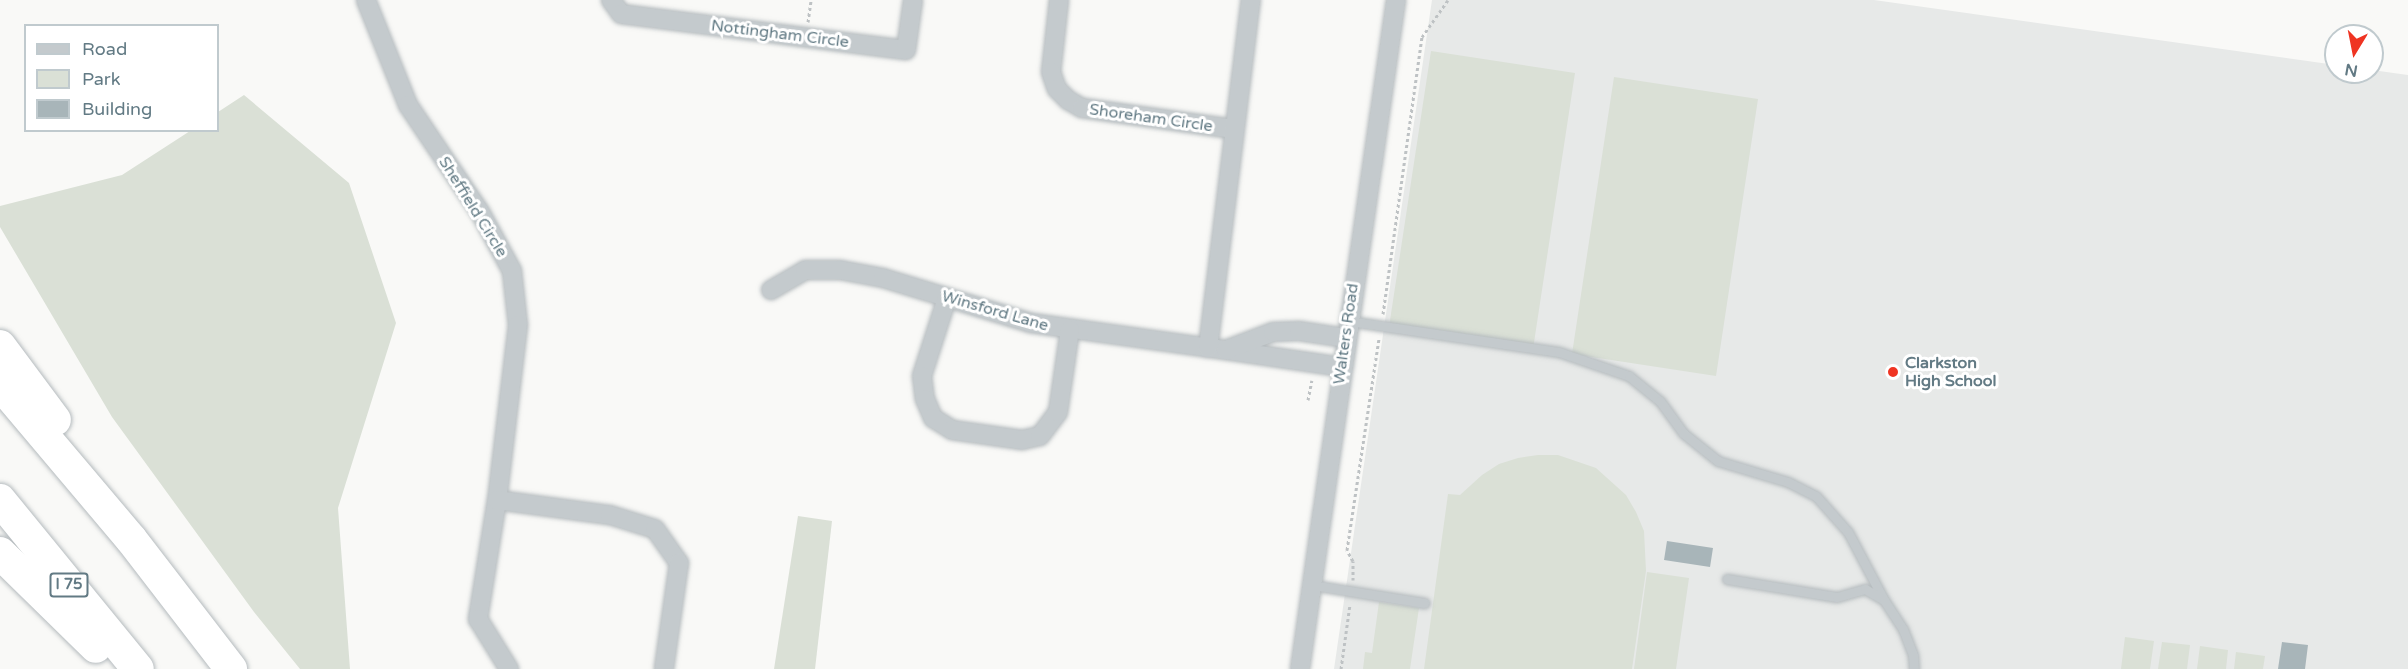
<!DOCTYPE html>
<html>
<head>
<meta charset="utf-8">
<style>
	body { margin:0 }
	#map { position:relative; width:2408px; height:669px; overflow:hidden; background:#f9f9f7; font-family:"Varela Round",sans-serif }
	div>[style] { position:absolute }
	.built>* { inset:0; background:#e7e9e8 }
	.green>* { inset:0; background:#dae0d6 }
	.building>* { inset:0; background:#a8b5b9 }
	.path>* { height:3px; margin-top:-1.5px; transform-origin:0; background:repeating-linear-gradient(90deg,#bec2c4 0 3px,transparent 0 6px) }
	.roads { filter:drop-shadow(0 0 2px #b5bbbe) drop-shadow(0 0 2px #b5bbbe) }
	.service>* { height:9px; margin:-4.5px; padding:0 4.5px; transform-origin:4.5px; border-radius:4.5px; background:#c4cacd }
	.minor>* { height:18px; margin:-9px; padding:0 9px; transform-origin:9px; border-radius:9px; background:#c4cacd }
	.motorway>* { height:32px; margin:-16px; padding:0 16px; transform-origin:16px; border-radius:16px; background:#fff }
	.dots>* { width:16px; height:16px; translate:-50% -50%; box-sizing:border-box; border:3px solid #fff; border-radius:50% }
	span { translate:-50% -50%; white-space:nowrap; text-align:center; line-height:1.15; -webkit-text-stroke:6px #fff; paint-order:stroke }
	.shield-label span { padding:2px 4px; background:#fff; border:2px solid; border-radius:4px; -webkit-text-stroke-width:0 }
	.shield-label { font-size:15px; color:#627a84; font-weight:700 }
	.street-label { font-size:16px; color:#627a84 }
	.poi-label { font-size:16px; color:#627a84; font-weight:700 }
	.left { translate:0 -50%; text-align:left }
	.legend { position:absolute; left:24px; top:24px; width:195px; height:108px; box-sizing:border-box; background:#fff; border:2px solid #c0cace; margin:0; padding:8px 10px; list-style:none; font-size:18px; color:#627a84 }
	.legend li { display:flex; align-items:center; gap:12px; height:30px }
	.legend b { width:30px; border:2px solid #c0cace }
	.north { position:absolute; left:2324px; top:24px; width:60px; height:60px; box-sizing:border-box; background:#fff; border:2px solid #c0cace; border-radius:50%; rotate:190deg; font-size:16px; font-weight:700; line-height:24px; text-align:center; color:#627a84 }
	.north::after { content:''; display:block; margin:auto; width:21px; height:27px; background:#ef3422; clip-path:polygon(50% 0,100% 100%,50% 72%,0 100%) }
</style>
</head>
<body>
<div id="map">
	<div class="built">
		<div style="clip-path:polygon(1432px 0,1874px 0,2336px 65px,2336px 72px,2372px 70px,2408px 75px,2408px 669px,1334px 669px)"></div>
	</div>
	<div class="green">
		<div style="clip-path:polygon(1431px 51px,1575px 73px,1533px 349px,1389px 327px)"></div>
		<div style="clip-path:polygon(1614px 77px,1758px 99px,1716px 376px,1572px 354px)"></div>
		<div style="clip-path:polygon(244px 95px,349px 183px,396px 323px,338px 508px,350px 669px,300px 669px,254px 612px,112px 417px,0 227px,0 206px,122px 175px,190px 131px,218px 130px,218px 112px)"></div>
		<div style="clip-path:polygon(1538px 455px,1558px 455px,1596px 468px,1626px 495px,1636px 512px,1644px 531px,1646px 571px,1632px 669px,1424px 669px,1448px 494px,1460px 495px,1482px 475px,1499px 464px,1518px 458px)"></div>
		<div style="clip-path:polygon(798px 516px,832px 521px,815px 669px,774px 669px)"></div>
		<div style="clip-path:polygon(1647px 572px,1689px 578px,1676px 669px,1634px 669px)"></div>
		<div style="clip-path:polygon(1379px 602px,1419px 608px,1410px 669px,1363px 669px,1365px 652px,1372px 653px)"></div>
		<div style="clip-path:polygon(2125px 637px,2154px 641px,2150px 669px,2121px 669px)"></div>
		<div style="clip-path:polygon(2162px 642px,2190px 645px,2187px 669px,2158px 669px)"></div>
		<div style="clip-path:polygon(2200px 646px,2228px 650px,2226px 669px,2197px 669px)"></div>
		<div style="clip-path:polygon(2236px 652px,2265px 656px,2263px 669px,2234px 669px)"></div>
	</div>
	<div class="building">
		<div style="clip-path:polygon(1667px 541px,1713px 548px,1710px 567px,1664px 560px)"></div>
		<div style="clip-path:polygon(2282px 642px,2308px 645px,2305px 669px,2278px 669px)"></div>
	</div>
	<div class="path">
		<div style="left:808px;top:22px;width:22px;rotate:-82deg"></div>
		<div style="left:1383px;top:314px;width:280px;rotate:-82deg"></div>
		<div style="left:1422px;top:37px;width:45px;rotate:-54.9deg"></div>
		<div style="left:1308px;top:400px;width:20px;rotate:-79deg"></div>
		<div style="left:1353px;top:580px;width:19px;rotate:-90deg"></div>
		<div style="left:1353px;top:561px;width:13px;rotate:-119deg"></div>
		<div style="left:1347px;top:550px;width:214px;rotate:-81.4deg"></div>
		<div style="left:1341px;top:669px;width:66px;rotate:-82.1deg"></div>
	</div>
	<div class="roads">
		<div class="service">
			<div style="left:1349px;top:321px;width:212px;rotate:8.4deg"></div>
			<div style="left:1559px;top:352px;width:74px;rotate:18.9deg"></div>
			<div style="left:1629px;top:376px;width:40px;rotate:39deg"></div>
			<div style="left:1660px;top:401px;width:39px;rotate:54deg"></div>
			<div style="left:1683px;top:433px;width:45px;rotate:38.7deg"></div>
			<div style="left:1718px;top:461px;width:73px;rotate:16.7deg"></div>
			<div style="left:1788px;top:482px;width:31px;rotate:27deg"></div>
			<div style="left:1816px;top:496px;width:48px;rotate:48.4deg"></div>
			<div style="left:1848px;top:532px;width:77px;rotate:62.1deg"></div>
			<div style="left:1727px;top:579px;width:111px;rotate:9.3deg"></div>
			<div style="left:1837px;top:597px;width:29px;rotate:-16deg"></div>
			<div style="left:1865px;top:589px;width:22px;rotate:30deg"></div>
			<div style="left:1884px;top:600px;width:35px;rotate:57deg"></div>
			<div style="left:1903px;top:629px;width:28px;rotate:69deg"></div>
			<div style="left:1913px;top:655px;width:14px;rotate:86deg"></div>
			<div style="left:1312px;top:585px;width:114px;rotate:9.1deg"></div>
		</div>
		<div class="minor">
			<div style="left:366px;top:0;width:113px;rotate:68.2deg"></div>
			<div style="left:408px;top:105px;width:129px;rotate:56.1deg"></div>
			<div style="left:480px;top:212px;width:67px;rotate:61.5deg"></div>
			<div style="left:512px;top:271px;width:54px;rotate:83.7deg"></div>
			<div style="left:518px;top:325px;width:176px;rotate:96.8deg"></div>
			<div style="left:497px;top:500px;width:121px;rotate:99.1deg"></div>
			<div style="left:478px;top:619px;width:59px;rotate:58.2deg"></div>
			<div style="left:611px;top:0;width:17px;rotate:54deg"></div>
			<div style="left:621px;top:14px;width:287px;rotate:7.2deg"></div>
			<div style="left:906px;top:50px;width:50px;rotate:-82deg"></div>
			<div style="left:1059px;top:0;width:72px;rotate:96.3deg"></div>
			<div style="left:1051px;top:72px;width:18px;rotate:71deg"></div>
			<div style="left:1057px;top:89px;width:16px;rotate:45deg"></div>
			<div style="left:1068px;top:100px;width:16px;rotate:30deg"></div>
			<div style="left:1082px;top:108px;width:153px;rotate:7.9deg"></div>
			<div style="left:771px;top:290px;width:39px;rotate:-30deg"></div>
			<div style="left:805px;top:270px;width:35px"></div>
			<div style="left:840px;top:270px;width:44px;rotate:10.5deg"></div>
			<div style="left:883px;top:278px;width:155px;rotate:16.9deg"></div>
			<div style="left:1031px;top:323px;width:197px;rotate:7.9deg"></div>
			<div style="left:947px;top:298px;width:82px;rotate:107.8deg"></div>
			<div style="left:922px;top:376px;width:23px;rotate:83deg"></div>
			<div style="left:925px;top:399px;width:21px;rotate:67deg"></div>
			<div style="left:933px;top:418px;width:22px;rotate:32deg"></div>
			<div style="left:952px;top:430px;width:71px;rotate:8.1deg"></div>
			<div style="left:1022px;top:440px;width:18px;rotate:-13deg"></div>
			<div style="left:1040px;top:436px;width:30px;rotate:-53deg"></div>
			<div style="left:1058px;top:412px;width:83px;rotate:-81.7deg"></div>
			<div style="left:1208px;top:348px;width:351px;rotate:-83deg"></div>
			<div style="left:1342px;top:367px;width:117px;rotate:-171.7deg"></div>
			<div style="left:1226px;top:350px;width:50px;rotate:-21deg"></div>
			<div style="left:1273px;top:332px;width:26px;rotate:-2deg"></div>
			<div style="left:1299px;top:331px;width:48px;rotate:8.5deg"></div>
			<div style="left:497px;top:500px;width:114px;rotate:7.6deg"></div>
			<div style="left:610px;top:515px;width:47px;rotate:17.3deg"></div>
			<div style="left:655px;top:529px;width:42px;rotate:54.8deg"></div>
			<div style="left:679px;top:563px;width:107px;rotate:98.1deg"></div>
			<div style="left:1300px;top:669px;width:676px;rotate:-81.83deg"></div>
		</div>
		<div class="motorway">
			<div style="left:0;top:346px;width:92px;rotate:53.4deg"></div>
			<div style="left:0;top:384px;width:203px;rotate:49.8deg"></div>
			<div style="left:131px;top:539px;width:164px;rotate:52.4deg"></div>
			<div style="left:0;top:500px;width:218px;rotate:50.8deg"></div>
			<div style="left:0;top:553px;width:134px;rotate:44.4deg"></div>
		</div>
	</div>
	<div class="dots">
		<div style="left:1893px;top:372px;background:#ef3422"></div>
	</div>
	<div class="shield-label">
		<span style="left:69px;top:585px">I 75</span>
	</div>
	<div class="street-label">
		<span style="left:780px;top:34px;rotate:7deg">Nottingham Circle</span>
		<span style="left:1151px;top:118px;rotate:8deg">Shoreham Circle</span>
		<span style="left:473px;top:207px;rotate:58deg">Sheffield Circle</span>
		<span style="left:995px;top:311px;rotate:16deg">Winsford Lane</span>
		<span style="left:1346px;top:334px;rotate:-82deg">Walters Road</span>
	</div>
	<div class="poi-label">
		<span class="left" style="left:1905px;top:372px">Clarkston<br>High School</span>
	</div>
	<ul class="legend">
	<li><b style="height:8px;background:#c4cacd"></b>Road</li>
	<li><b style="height:16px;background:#dae0d6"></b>Park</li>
	<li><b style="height:16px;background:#a8b5b9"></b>Building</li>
	</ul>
	<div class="north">N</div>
</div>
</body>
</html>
